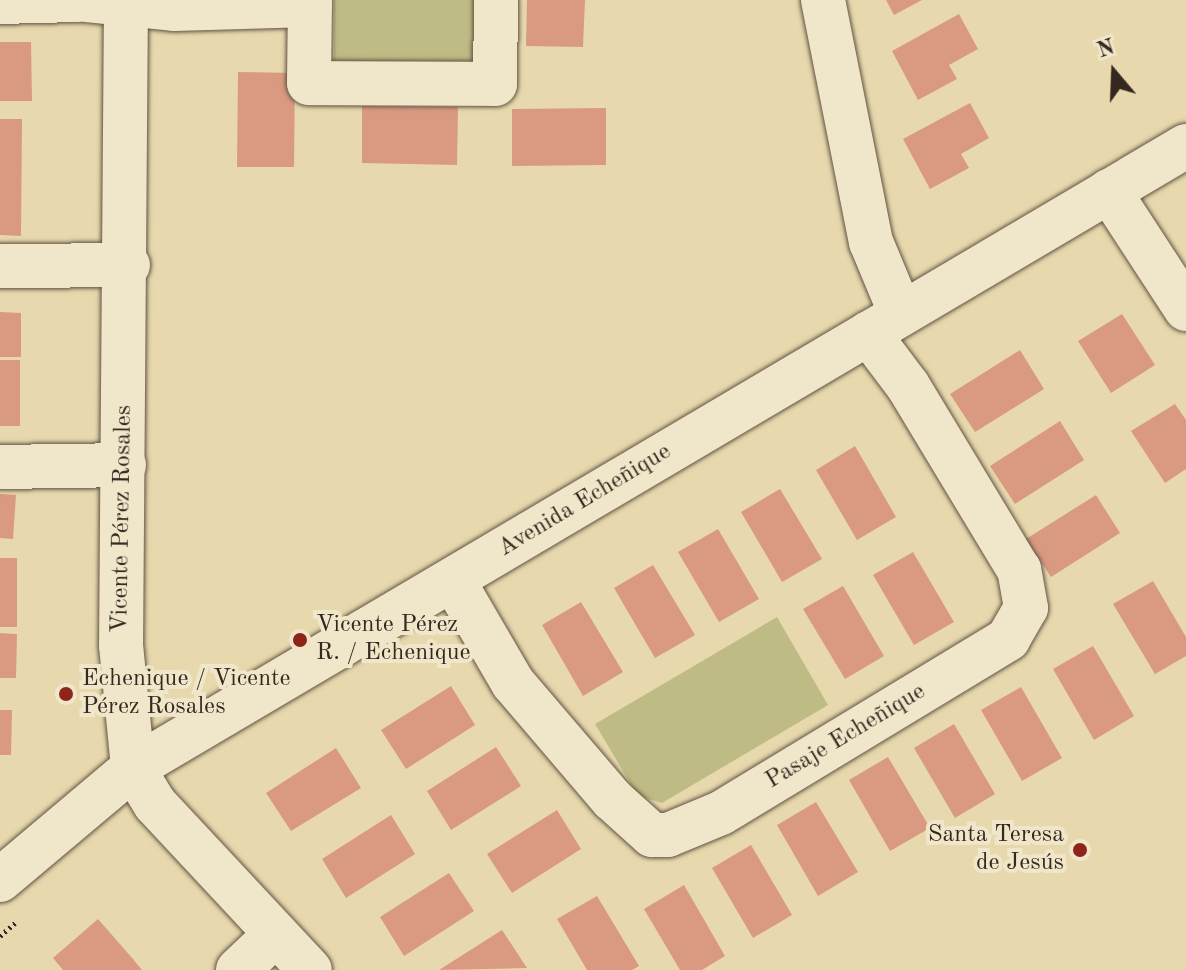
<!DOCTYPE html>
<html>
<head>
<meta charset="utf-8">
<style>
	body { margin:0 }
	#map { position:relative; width:1186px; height:970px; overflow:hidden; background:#e8d8ad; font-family:"Old Standard TT",serif }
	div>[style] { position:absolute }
	.green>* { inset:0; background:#bebc84 }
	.building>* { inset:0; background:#da9a82 }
	.path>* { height:5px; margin-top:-2.5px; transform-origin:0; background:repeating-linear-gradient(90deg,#342820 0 2px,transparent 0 6px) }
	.roads { filter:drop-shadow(0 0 2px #615443) drop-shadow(0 0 2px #615443) }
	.minor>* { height:44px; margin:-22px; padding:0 22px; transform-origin:22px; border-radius:22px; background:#f0e6ca }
	.dots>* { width:22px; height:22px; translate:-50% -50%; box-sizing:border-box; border:4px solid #f0e6ca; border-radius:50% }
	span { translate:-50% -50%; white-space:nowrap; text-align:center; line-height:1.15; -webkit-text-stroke:8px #f0e6ca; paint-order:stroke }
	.street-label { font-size:24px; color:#342820 }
	.poi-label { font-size:24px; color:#342820 }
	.left { translate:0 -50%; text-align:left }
	.right { translate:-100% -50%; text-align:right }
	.north { position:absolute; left:1074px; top:32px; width:80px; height:80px; -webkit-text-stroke:6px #f0e6ca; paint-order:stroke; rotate:341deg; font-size:22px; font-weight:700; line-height:32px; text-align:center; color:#342820 }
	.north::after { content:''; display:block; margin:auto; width:28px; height:36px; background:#342820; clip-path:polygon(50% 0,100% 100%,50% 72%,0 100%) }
</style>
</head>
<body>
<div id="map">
	<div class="green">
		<div style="clip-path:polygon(334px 0,478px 0,478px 61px,334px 61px)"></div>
		<div style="clip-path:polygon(777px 617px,828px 705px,662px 803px,638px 796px,595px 724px)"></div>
	</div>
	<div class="building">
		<div style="clip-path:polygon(527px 0,585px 0,583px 47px,526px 46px)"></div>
		<div style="clip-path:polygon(886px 0,922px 0,894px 15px)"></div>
		<div style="clip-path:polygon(959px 14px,978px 49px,949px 65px,957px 79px,918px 100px,892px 51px)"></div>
		<div style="clip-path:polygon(0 42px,31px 42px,32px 101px,0 101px)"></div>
		<div style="clip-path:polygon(238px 72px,295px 73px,294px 167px,237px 167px)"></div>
		<div style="clip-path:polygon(970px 103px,989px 138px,961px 154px,969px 168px,930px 189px,903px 139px)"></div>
		<div style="clip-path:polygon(362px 106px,458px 107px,457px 165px,362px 163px)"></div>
		<div style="clip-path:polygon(606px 108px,606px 165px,512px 166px,512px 109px)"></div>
		<div style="clip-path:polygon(0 119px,22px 119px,21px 236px,0 235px)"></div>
		<div style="clip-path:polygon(0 312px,21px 313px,21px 357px,0 357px)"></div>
		<div style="clip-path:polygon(1122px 314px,1155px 365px,1111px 393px,1078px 341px)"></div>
		<div style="clip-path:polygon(1020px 350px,1044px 389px,975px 432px,950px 394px)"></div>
		<div style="clip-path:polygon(0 360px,20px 360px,20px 426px,0 426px)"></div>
		<div style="clip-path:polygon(1175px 404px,1186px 420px,1186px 469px,1165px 483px,1131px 431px)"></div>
		<div style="clip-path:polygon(1060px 421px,1084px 460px,1015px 504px,990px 466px)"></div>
		<div style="clip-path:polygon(855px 446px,896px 517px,857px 540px,816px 470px)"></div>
		<div style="clip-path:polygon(780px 489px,822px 559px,782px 582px,741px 512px)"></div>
		<div style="clip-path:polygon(0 494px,16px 495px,13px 539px,0 538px)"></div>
		<div style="clip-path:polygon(1096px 495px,1120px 533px,1051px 577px,1026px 539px)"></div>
		<div style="clip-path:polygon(718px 529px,759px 599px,719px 622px,678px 552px)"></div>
		<div style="clip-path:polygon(913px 552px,954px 622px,914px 645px,873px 575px)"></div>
		<div style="clip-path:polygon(0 558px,17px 558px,17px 627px,0 627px)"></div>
		<div style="clip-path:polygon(653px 565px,695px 635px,655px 658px,614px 588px)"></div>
		<div style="clip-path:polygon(1153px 581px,1186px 637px,1186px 656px,1155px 674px,1113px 604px)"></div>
		<div style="clip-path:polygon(843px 586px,884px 656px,845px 679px,803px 609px)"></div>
		<div style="clip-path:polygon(581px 602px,623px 672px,583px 696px,542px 625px)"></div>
		<div style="clip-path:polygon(0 633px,17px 634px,16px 678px,0 678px)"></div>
		<div style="clip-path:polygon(1093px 646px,1134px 716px,1094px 740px,1053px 669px)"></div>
		<div style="clip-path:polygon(451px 686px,475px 725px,406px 769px,381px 730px)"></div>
		<div style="clip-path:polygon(1021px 687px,1062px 758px,1022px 781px,981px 710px)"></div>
		<div style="clip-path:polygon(0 710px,12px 710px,11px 755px,0 755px)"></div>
		<div style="clip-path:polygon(954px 724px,995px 794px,955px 818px,914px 748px)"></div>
		<div style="clip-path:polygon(496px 747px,521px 786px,451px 830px,427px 791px)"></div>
		<div style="clip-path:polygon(336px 748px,361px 788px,291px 831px,266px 793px)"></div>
		<div style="clip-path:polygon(888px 757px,930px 828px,890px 851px,849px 780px)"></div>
		<div style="clip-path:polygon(816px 802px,858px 872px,818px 896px,777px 825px)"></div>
		<div style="clip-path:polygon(557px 810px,581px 849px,512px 893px,487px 854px)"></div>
		<div style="clip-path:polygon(391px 815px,415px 854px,346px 898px,322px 859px)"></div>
		<div style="clip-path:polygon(751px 845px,792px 915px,753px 938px,712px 868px)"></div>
		<div style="clip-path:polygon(449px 873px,474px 911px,404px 956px,380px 917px)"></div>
		<div style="clip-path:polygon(684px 885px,725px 956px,702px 970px,680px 970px,644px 909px)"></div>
		<div style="clip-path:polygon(597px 896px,639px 966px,632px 970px,587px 970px,557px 919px)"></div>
		<div style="clip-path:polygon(98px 919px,133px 959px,142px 970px,63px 970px,53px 958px)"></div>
		<div style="clip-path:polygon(502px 930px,527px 968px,439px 970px)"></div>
	</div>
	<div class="path">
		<div style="left:0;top:936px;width:23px;rotate:-41deg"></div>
	</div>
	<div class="roads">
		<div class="minor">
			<div style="left:87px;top:0;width:87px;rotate:5.9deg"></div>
			<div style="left:174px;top:9px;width:136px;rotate:-1.7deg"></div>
			<div style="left:126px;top:0;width:645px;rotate:90.44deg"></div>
			<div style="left:121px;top:645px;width:124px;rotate:84.4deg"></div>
			<div style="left:133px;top:768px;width:42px;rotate:58.6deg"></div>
			<div style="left:155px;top:804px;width:227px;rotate:47deg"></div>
			<div style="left:310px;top:0;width:83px;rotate:90.7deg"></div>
			<div style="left:309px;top:83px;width:186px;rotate:0.3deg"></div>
			<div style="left:495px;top:84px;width:84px;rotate:-89.3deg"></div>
			<div style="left:823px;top:0;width:247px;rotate:78.8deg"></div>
			<div style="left:871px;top:242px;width:78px;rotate:67.4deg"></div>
			<div style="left:0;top:2px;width:78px;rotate:-1.5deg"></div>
			<div style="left:1109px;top:191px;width:141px;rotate:56.9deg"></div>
			<div style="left:0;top:266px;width:128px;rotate:-0.4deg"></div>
			<div style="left:0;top:467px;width:124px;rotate:-0.9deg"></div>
			<div style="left:453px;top:580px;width:119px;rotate:59.8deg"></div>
			<div style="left:513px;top:683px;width:153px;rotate:49.5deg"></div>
			<div style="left:612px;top:799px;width:54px;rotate:42deg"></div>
			<div style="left:652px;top:835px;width:16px"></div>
			<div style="left:668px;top:835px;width:57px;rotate:-22.5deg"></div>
			<div style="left:721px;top:813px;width:336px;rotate:-31.2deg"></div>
			<div style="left:1008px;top:639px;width:36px;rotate:-60deg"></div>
			<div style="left:1026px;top:608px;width:39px;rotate:-100deg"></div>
			<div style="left:1019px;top:570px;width:215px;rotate:-121.1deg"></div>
			<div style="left:908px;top:386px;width:66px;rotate:-127deg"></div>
			<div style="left:0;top:880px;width:174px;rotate:-40.1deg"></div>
			<div style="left:133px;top:768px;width:1223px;rotate:-30.57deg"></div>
			<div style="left:238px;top:970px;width:52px;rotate:-43.5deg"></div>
		</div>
	</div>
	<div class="dots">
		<div style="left:300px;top:640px;background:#8f2418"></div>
		<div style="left:66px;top:694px;background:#8f2418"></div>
		<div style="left:1080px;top:850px;background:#8f2418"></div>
	</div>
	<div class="street-label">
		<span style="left:585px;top:501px;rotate:-31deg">Avenida Echeñique</span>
		<span style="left:123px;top:519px;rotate:-89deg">Vicente Pérez Rosales</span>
		<span style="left:846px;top:737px;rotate:-31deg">Pasaje Echeñique</span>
	</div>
	<div class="poi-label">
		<span class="left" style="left:316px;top:640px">Vicente Pérez<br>R. / Echenique</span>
		<span class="left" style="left:82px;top:694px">Echenique / Vicente<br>Pérez Rosales</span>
		<span class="right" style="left:1064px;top:850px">Santa Teresa<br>de Jesús</span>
	</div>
	<div class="north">N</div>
</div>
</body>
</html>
